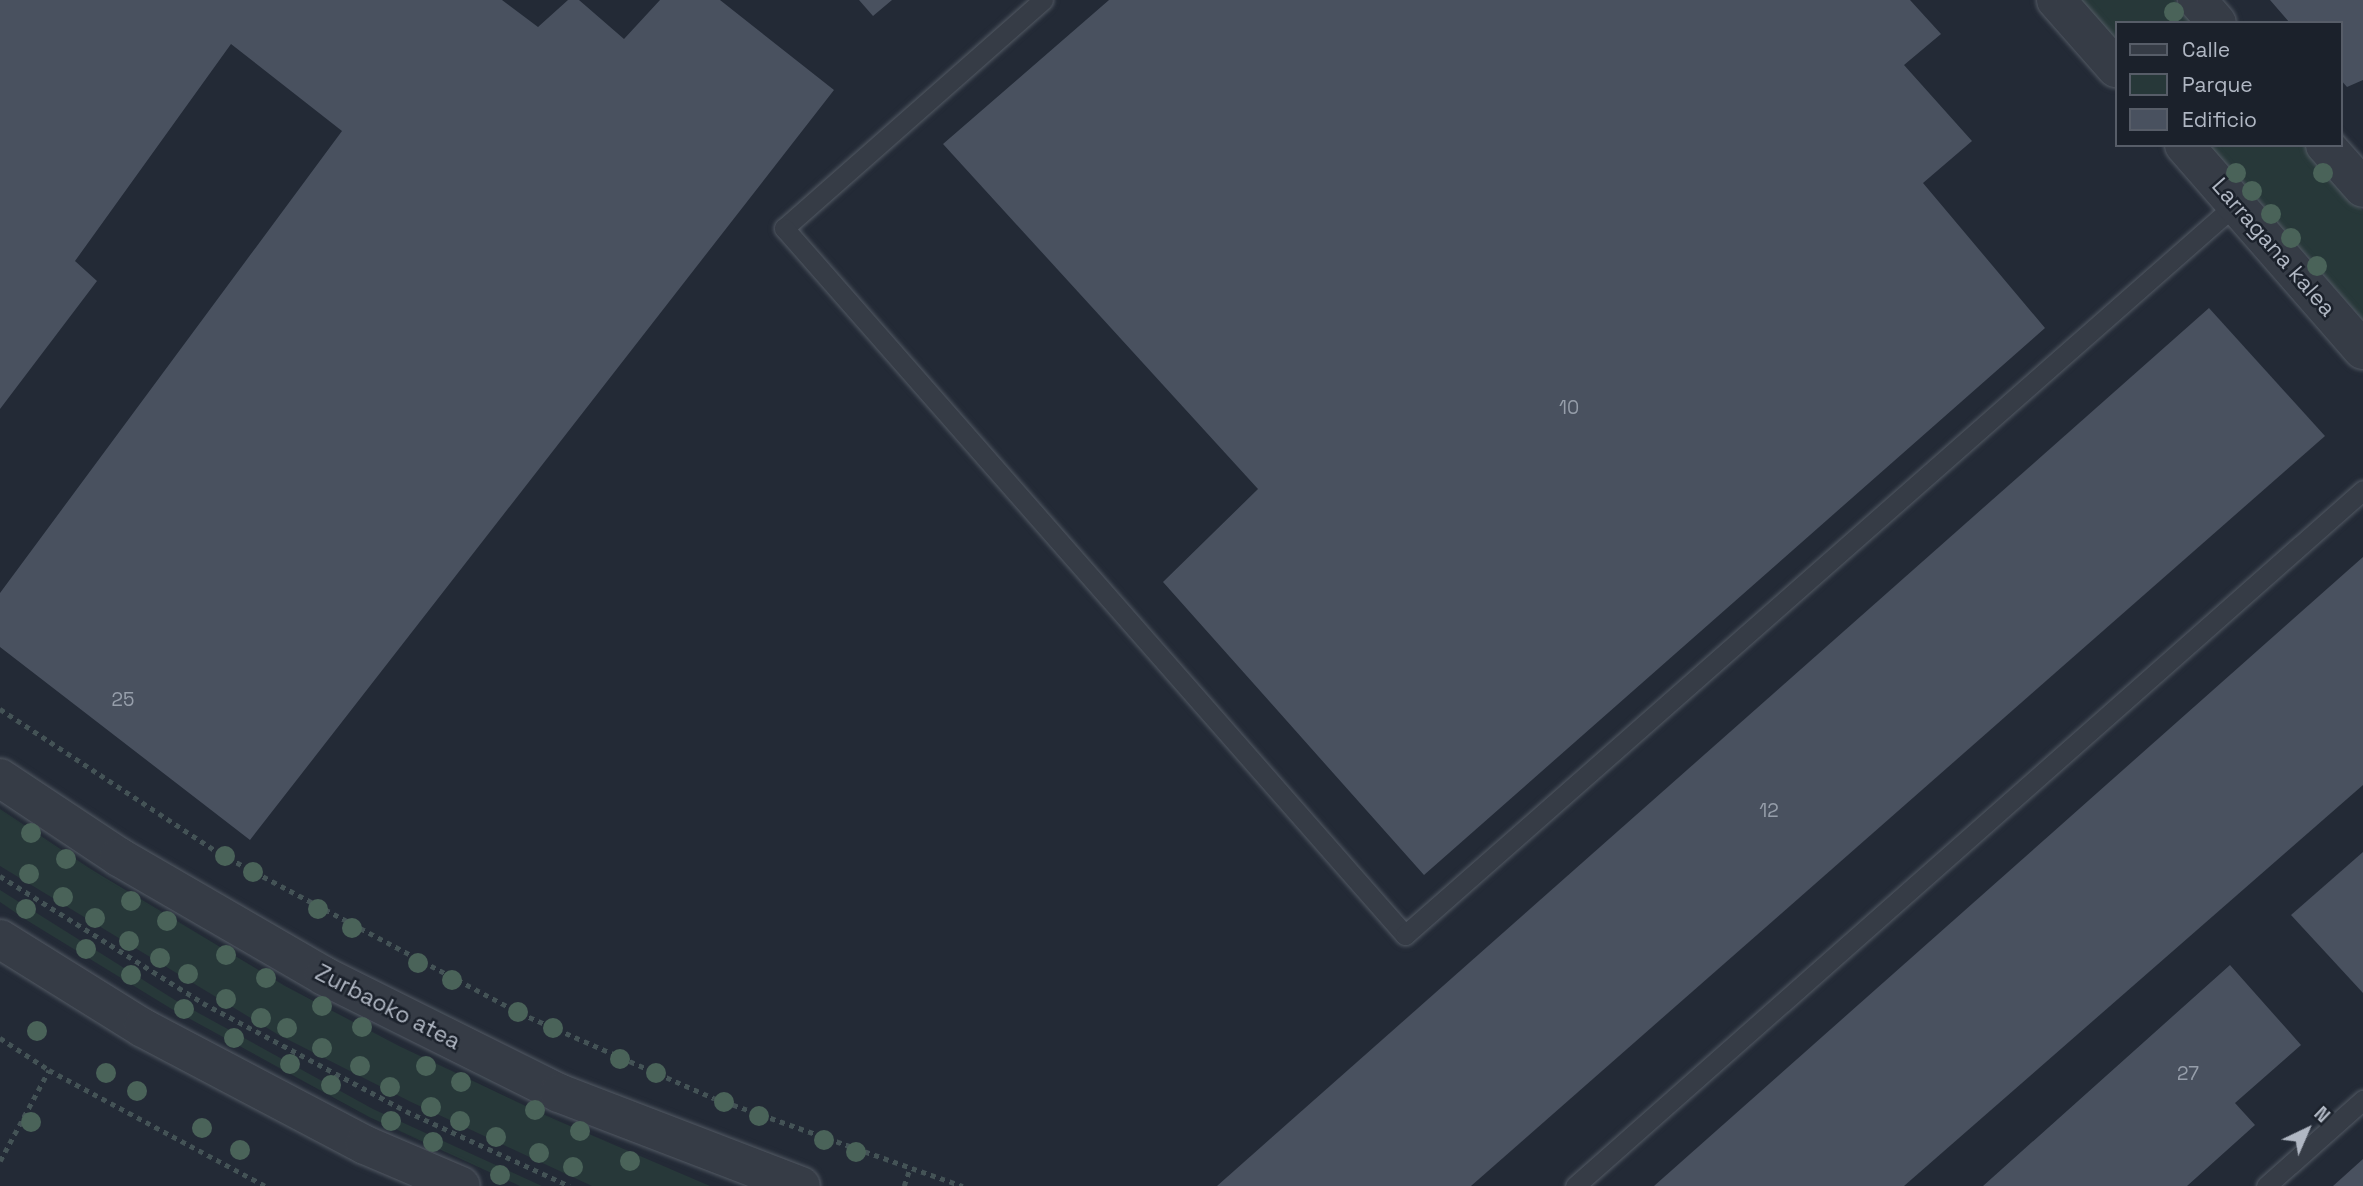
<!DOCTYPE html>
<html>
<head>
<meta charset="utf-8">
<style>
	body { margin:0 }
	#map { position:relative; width:2363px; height:1186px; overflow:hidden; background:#232a36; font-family:"Space Grotesk",sans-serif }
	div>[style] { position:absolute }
	.green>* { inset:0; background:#273839 }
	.building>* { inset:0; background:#49515f }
	.path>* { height:4.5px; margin-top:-2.25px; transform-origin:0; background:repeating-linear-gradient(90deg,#445356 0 5px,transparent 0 10px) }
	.roads { filter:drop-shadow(0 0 2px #535a64) drop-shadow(0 0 2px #535a64) }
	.service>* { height:19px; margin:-9.5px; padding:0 9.5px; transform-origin:9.5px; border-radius:9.5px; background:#363c46 }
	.minor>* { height:38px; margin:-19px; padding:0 19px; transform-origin:19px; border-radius:19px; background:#363c46 }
	.tertiary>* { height:38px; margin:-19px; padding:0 19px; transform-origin:19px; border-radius:19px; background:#363c46 }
	.trees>* { width:20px; height:20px; margin:-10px; border-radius:50%; background:#4a6359 }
	span { translate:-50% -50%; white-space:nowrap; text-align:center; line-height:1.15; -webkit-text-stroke:5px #1b212b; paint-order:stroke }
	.number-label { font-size:19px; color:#969eaa }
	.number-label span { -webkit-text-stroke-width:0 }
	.street-label { font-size:23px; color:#b0b7c3 }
	.legend { position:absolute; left:2115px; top:21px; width:228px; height:126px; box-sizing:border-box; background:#1b212b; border:2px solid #575d68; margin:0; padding:9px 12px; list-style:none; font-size:21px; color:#b0b7c3 }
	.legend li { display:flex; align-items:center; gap:14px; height:35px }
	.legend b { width:35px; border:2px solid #575d68 }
	.north { position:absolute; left:2272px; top:1095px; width:70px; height:70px; -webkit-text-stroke:5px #1b212b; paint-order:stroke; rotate:44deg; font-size:19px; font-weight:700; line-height:28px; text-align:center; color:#b0b7c3 }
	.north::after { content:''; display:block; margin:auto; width:24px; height:32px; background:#b0b7c3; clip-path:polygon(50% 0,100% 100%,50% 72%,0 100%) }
</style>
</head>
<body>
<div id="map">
	<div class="green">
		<div style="clip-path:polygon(2079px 0,2175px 0,2195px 23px,2116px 23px,2116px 42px)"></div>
		<div style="clip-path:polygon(2208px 145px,2305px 145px,2363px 211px,2363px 320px)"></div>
		<div style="clip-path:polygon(0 809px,89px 868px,285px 986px,399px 1046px,547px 1116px,710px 1186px,592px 1186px,411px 1102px,277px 1034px,0 866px)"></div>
		<div style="clip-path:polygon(0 890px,175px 1000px,373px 1109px,542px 1186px,520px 1186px,369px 1117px,170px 1008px,28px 921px,0 902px)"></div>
	</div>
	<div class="building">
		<div style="clip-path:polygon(0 0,502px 0,538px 27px,568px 0,579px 0,624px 39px,660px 0,720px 0,834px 90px,250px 840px,0 647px,0 593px,342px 131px,231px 44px,75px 261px,97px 281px,0 409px)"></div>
		<div style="clip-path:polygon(859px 0,892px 0,873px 16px)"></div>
		<div style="clip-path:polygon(1109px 0,1910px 0,1941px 34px,1904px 65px,1972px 141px,1923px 183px,2045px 328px,1424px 875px,1163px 582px,1258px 489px,943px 144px)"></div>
		<div style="clip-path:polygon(2270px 0,2363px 0,2363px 80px,2347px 87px,2340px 79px,2340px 23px,2290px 23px)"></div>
		<div style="clip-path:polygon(2209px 308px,2325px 436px,1471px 1186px,1217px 1186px)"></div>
		<div style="clip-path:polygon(2363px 557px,2363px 785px,1904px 1186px,1654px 1186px)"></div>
		<div style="clip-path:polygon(2363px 852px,2363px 993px,2291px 915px)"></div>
		<div style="clip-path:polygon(2230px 965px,2301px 1045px,2235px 1103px,2255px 1125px,2187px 1186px,1983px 1186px)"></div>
		<div style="clip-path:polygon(2363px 1159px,2363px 1186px,2333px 1186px)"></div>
	</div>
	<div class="path">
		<div style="left:0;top:709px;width:262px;rotate:33.3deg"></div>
		<div style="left:219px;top:853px;width:341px;rotate:28deg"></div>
		<div style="left:520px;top:1013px;width:212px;rotate:23.7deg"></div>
		<div style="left:714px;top:1098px;width:264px;rotate:19.5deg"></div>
		<div style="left:0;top:876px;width:239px;rotate:32deg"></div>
		<div style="left:203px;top:1003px;width:230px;rotate:28deg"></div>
		<div style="left:406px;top:1111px;width:180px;rotate:24.6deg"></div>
		<div style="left:0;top:1038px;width:59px;rotate:33.1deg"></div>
		<div style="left:49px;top:1070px;width:245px;rotate:28.2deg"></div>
		<div style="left:0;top:1161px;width:103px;rotate:-61.7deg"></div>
		<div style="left:904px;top:1186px;width:19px;rotate:-72deg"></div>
	</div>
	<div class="roads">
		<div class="service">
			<div style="left:1043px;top:0;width:345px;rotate:138.6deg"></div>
			<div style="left:784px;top:228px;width:941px;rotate:48.71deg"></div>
			<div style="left:1405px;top:935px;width:1107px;rotate:-41.34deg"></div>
			<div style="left:1575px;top:1186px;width:1051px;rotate:-41.45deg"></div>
			<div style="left:2266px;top:1186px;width:130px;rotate:-41.6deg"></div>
		</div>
		<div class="minor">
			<div style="left:2056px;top:0;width:91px;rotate:48.6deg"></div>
			<div style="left:2197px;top:0;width:30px;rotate:49deg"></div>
			<div style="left:2184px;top:145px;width:272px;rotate:48.9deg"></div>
			<div style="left:2325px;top:145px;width:57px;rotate:48.5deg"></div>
		</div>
		<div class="tertiary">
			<div style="left:0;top:778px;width:143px;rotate:33.6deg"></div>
			<div style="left:119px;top:857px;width:237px;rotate:30.1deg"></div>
			<div style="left:324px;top:976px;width:263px;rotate:26.5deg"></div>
			<div style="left:559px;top:1093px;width:259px;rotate:21deg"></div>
			<div style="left:0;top:939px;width:168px;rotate:31.9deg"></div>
			<div style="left:143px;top:1028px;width:251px;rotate:27.8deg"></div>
			<div style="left:365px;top:1145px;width:104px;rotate:23.1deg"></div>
		</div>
	</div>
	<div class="trees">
		<div style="left:2174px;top:12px"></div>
		<div style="left:2236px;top:173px"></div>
		<div style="left:2323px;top:173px"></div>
		<div style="left:2252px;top:191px"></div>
		<div style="left:2271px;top:214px"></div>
		<div style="left:2291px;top:238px"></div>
		<div style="left:2317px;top:266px"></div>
		<div style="left:31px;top:833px"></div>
		<div style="left:225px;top:856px"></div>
		<div style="left:66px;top:859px"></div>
		<div style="left:253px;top:872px"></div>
		<div style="left:29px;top:874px"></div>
		<div style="left:63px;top:897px"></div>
		<div style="left:131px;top:901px"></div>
		<div style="left:26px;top:909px"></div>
		<div style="left:318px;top:909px"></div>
		<div style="left:95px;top:918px"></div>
		<div style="left:167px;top:921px"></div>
		<div style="left:352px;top:928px"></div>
		<div style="left:129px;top:941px"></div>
		<div style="left:86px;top:949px"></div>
		<div style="left:226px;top:955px"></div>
		<div style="left:160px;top:958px"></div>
		<div style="left:418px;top:963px"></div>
		<div style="left:188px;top:974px"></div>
		<div style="left:131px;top:975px"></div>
		<div style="left:266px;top:978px"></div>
		<div style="left:452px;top:980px"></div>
		<div style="left:226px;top:999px"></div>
		<div style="left:322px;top:1006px"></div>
		<div style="left:184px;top:1009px"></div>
		<div style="left:518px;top:1012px"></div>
		<div style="left:261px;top:1018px"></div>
		<div style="left:362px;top:1027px"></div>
		<div style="left:287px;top:1028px"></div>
		<div style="left:553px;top:1028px"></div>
		<div style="left:37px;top:1031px"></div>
		<div style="left:234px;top:1038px"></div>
		<div style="left:322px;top:1048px"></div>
		<div style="left:620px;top:1059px"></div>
		<div style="left:290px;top:1064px"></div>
		<div style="left:360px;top:1066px"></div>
		<div style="left:426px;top:1066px"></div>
		<div style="left:106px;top:1073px"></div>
		<div style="left:656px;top:1073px"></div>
		<div style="left:461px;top:1082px"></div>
		<div style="left:331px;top:1085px"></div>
		<div style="left:390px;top:1087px"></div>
		<div style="left:137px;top:1091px"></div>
		<div style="left:724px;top:1102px"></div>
		<div style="left:431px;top:1107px"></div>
		<div style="left:535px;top:1110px"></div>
		<div style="left:759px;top:1116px"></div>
		<div style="left:391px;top:1121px"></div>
		<div style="left:460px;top:1121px"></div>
		<div style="left:31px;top:1122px"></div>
		<div style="left:202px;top:1128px"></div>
		<div style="left:580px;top:1131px"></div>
		<div style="left:496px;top:1137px"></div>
		<div style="left:824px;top:1140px"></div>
		<div style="left:433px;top:1142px"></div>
		<div style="left:240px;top:1150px"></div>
		<div style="left:856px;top:1152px"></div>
		<div style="left:539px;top:1153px"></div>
		<div style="left:630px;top:1161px"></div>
		<div style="left:573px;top:1167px"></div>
		<div style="left:500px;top:1175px"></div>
	</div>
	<div class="number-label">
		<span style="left:1569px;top:408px">10</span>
		<span style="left:123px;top:700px">25</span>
		<span style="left:1769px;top:811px">12</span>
		<span style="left:2188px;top:1074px">27</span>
	</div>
	<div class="street-label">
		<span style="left:2274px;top:247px;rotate:49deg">Larragana kalea</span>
		<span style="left:388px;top:1007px;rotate:27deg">Zurbaoko atea</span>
	</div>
	<ul class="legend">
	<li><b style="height:9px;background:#363c46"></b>Calle</li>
	<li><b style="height:19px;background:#273839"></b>Parque</li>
	<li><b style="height:19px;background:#49515f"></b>Edificio</li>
	</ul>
	<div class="north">N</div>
</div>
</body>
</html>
